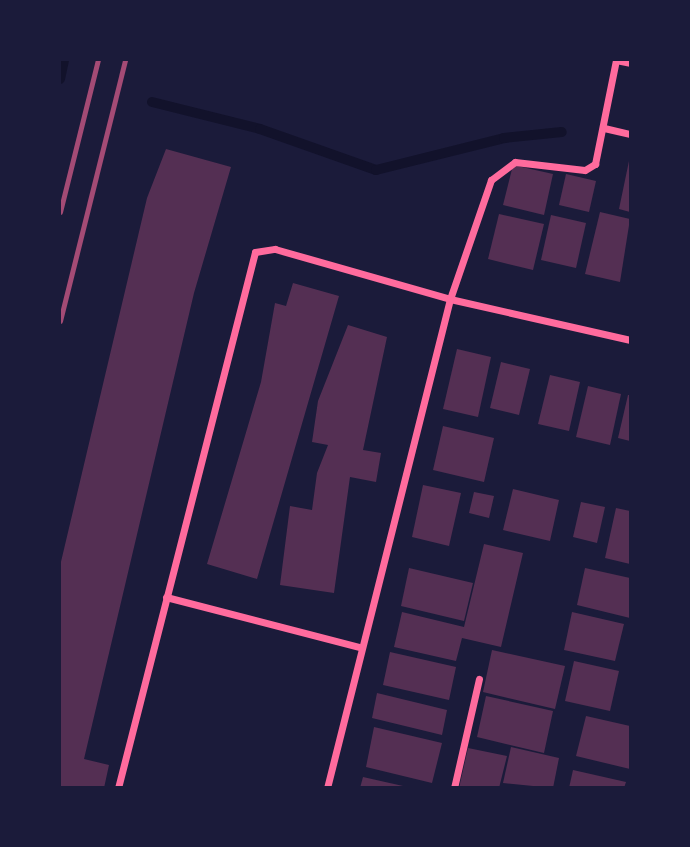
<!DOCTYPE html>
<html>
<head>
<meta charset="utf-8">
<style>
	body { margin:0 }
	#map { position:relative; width:690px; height:847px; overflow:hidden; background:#1b1b3a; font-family:"Source Serif 4",serif }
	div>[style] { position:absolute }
	.stream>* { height:10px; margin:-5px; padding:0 5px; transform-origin:5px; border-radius:5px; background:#12122b }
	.building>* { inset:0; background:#542f53 }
	.minor>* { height:7px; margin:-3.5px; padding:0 3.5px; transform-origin:3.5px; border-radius:3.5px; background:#ff6b9d }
	.rail>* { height:5px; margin:-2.5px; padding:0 2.5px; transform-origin:2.5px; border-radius:2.5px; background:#a44b75 }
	span { translate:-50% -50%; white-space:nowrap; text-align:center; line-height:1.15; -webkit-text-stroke:7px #1b1b3a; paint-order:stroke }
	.frame { position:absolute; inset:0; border:61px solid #1b1b3a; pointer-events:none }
</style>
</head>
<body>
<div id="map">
	<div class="stream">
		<div style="left:60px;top:79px;width:19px;rotate:-78deg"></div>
		<div style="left:152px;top:102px;width:111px;rotate:14deg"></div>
		<div style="left:260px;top:129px;width:123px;rotate:19.5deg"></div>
		<div style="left:376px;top:170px;width:132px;rotate:-14deg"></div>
		<div style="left:504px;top:138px;width:58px;rotate:-5.9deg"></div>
	</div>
	<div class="building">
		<div style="clip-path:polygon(166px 149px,231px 167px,194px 293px,84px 759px,109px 765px,104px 788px,60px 788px,60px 566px,147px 198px)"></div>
		<div style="clip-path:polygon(629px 161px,630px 161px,630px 212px,619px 209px)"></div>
		<div style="clip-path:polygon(513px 165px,553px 174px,544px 215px,503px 205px)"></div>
		<div style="clip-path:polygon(566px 174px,596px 181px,589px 212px,559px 205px)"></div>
		<div style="clip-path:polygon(600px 212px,630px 219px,620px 282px,585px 274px)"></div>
		<div style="clip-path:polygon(499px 214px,544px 224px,533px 270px,488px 259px)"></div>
		<div style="clip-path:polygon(551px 215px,586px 223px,576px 268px,541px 260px)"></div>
		<div style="clip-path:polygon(293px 283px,339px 296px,257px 579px,207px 564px,261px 382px,275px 303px,286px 306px)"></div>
		<div style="clip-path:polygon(348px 325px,387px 337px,363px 450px,381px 453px,376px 482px,350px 477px,334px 593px,280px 585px,290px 506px,312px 510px,317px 473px,328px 445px,312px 442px,318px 401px)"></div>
		<div style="clip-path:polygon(457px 349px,491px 357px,478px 417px,443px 409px)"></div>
		<div style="clip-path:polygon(501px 362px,530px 369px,519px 415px,490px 408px)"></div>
		<div style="clip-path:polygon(550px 375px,580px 382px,569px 431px,538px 424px)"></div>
		<div style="clip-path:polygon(588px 386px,621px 394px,610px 445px,576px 437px)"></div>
		<div style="clip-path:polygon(628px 395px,630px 395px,630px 441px,618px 438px)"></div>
		<div style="clip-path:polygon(443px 426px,494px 438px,484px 482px,433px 470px)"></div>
		<div style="clip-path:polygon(423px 485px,461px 493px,449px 546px,412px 537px)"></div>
		<div style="clip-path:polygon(513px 489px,559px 500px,550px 541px,503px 530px)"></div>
		<div style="clip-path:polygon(474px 492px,494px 496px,489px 518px,469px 513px)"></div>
		<div style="clip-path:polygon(581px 502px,605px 507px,597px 543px,573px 537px)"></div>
		<div style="clip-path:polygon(616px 508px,630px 511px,630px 564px,605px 558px)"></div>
		<div style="clip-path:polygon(484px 544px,523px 553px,501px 647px,462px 638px,456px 661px,394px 647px,402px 612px,464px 627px)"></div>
		<div style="clip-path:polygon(409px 568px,473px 583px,464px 621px,401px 606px)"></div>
		<div style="clip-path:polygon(585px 568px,630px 578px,630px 618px,577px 605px)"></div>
		<div style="clip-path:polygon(572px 612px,624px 624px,615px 661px,564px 650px)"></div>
		<div style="clip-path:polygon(492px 650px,565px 666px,555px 709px,483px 692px)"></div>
		<div style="clip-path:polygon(390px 652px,456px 667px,449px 700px,383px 685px)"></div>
		<div style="clip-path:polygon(574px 661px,619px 671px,610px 711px,565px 701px)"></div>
		<div style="clip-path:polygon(377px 693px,447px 710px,442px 735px,372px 718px)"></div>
		<div style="clip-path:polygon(486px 696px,553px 711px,544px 753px,477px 737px)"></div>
		<div style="clip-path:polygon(586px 716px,630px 726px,630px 769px,576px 756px)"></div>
		<div style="clip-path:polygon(374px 727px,442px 743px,432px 783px,366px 767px)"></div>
		<div style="clip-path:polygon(511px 747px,559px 758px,553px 788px,503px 783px)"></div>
		<div style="clip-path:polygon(468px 748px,507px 756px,499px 788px,459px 788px)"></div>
		<div style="clip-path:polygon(573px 770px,626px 782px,624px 788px,569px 788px)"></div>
		<div style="clip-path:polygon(363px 777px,403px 786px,402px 788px,360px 788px)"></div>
	</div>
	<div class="minor">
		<div style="left:616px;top:60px;width:14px;rotate:12deg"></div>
		<div style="left:604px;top:128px;width:27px;rotate:13deg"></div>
		<div style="left:166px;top:597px;width:200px;rotate:14.5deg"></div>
		<div style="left:118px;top:788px;width:553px;rotate:-75.66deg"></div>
		<div style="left:255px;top:252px;width:20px;rotate:-9deg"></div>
		<div style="left:275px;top:249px;width:182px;rotate:15.9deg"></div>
		<div style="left:450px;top:299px;width:185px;rotate:12.8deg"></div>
		<div style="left:327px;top:788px;width:504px;rotate:-75.88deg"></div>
		<div style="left:450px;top:299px;width:126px;rotate:-71deg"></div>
		<div style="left:491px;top:180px;width:30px;rotate:-37deg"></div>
		<div style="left:515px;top:162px;width:70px;rotate:6.5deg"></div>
		<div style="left:585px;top:170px;width:12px;rotate:-31deg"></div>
		<div style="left:595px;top:164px;width:106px;rotate:-78.6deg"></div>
		<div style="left:454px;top:788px;width:112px;rotate:-77.1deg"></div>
	</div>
	<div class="rail">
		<div style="left:60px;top:212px;width:157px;rotate:-76deg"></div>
		<div style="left:60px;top:321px;width:269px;rotate:-76deg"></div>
	</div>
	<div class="frame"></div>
</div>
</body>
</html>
